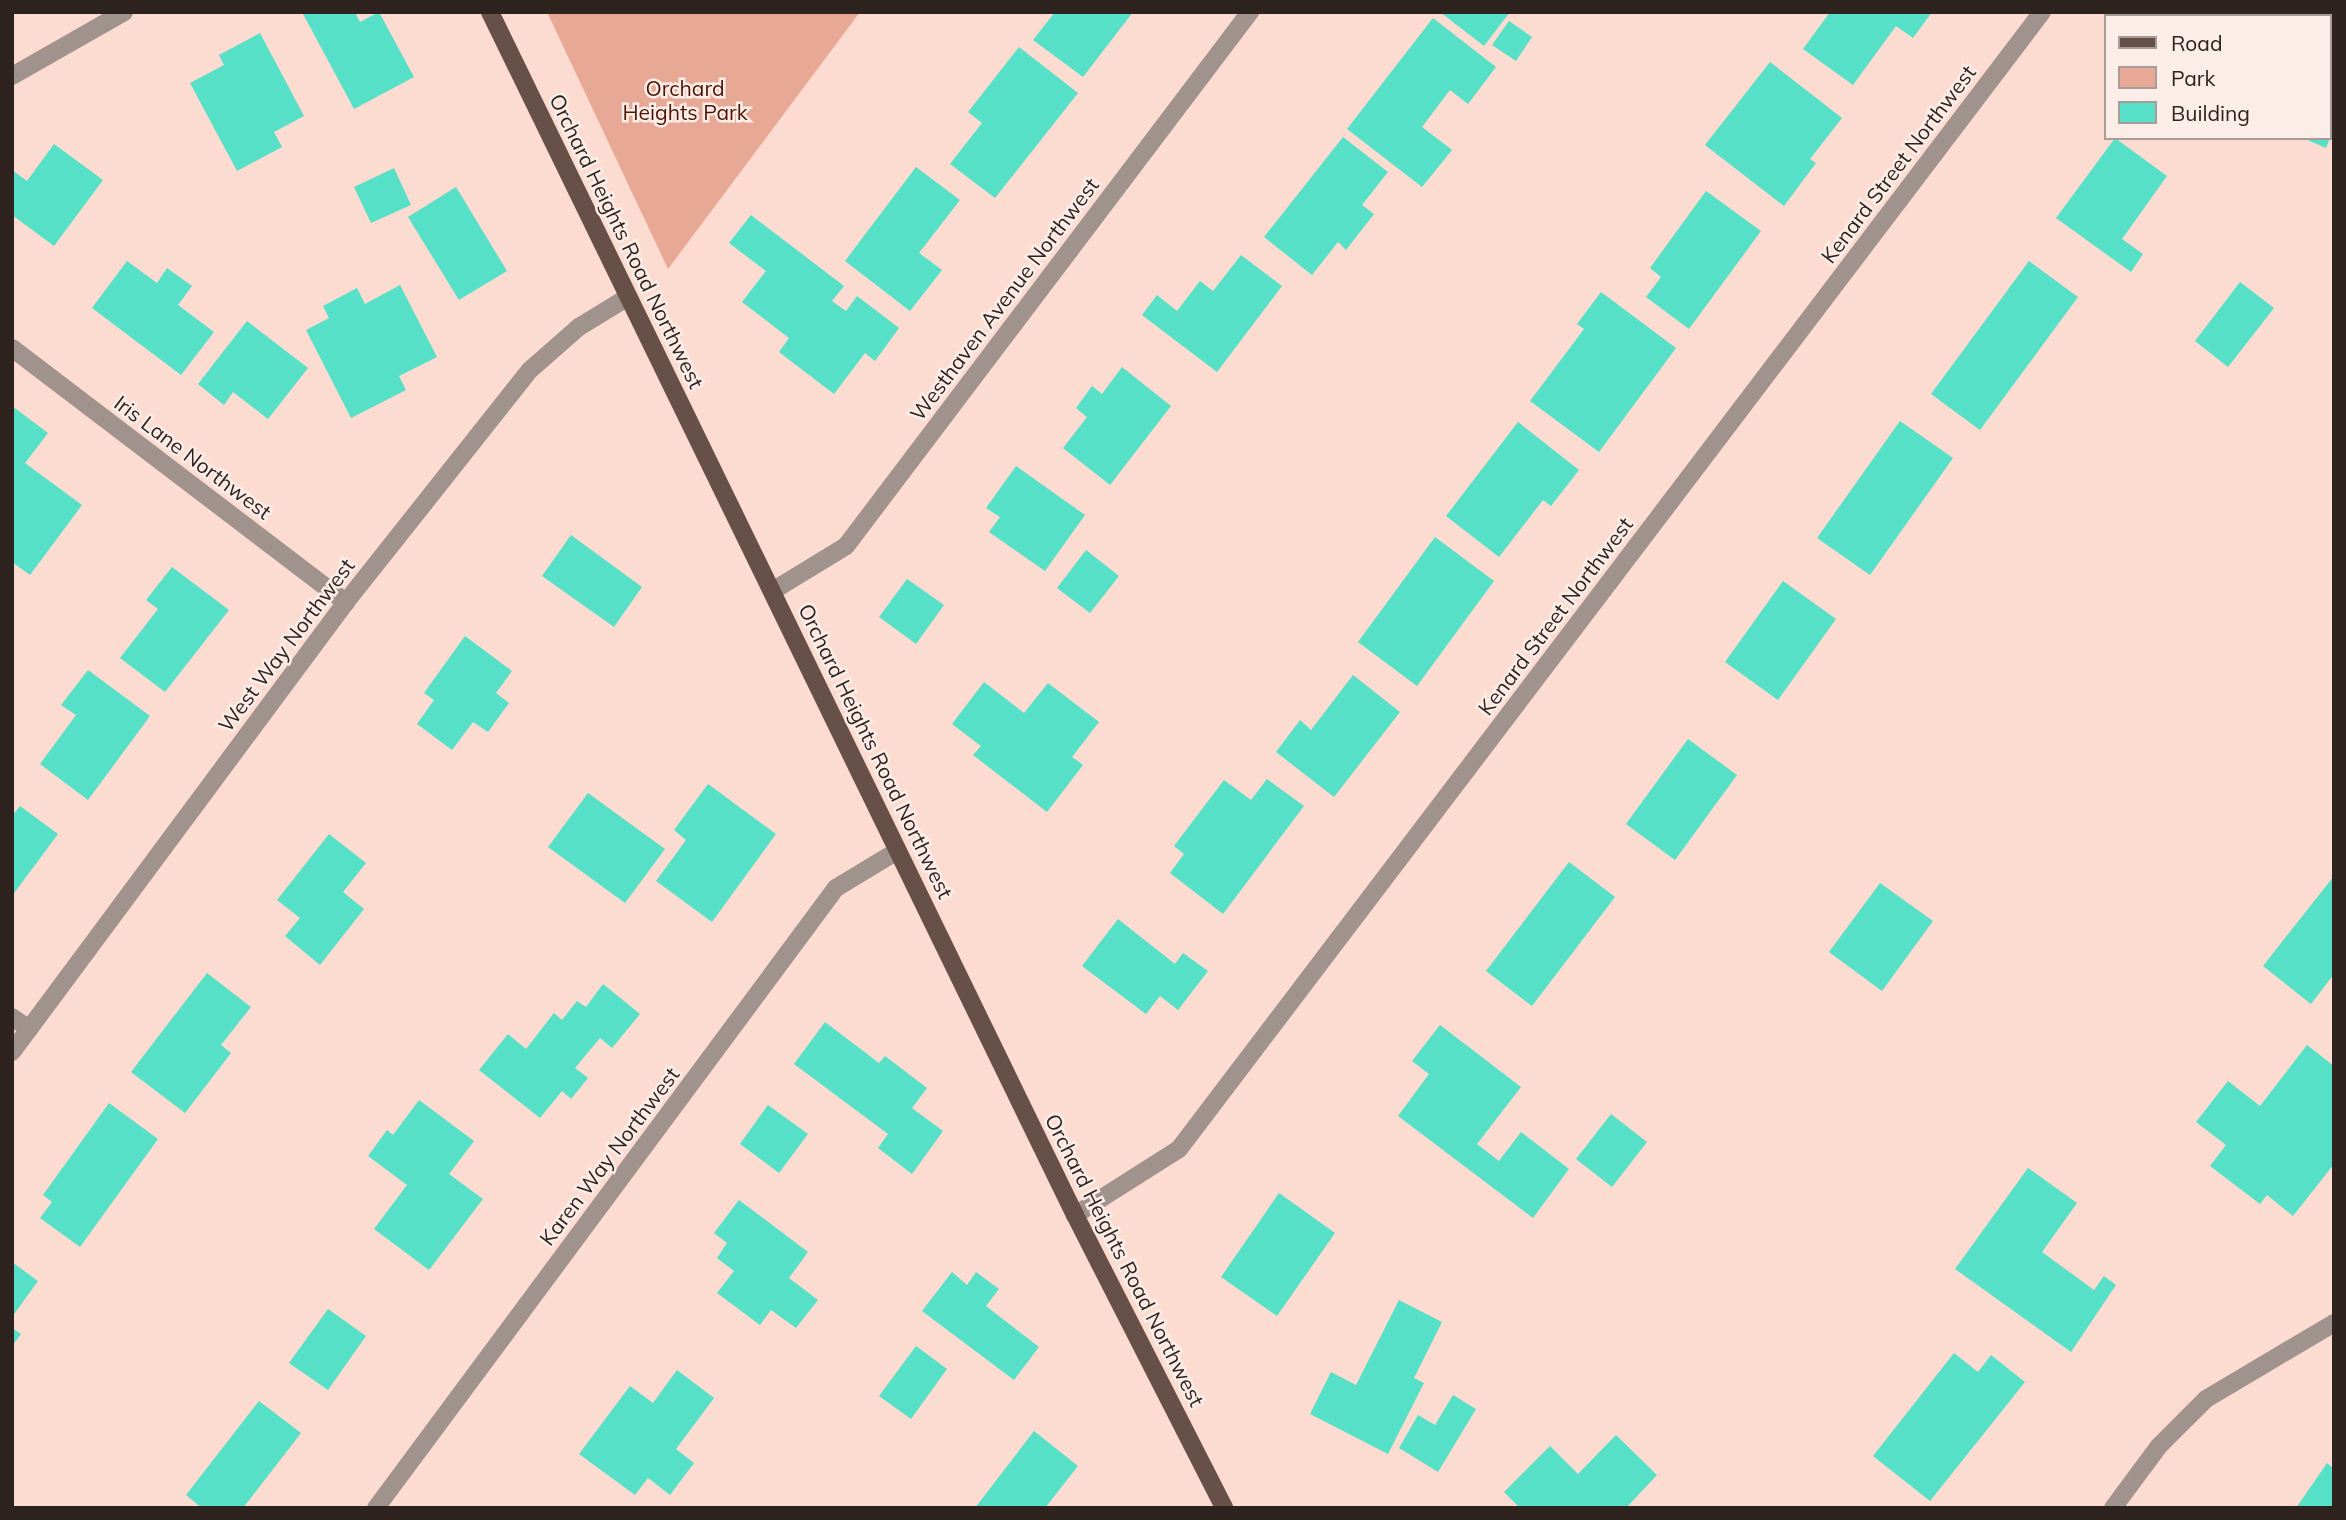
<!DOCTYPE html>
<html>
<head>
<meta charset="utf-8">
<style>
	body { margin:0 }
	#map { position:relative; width:2346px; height:1520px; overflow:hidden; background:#fcdbd0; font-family:Mulish,sans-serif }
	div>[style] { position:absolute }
	.green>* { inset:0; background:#e7a995 }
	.building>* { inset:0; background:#55e0c7 }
	.minor>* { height:18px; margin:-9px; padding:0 9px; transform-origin:9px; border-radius:9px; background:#a0928d }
	.major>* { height:18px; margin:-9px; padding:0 9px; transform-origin:9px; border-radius:9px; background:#675048 }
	span { translate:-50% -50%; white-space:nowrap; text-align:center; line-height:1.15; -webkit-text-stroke:5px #fbede8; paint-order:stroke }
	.park-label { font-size:21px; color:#501502 }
	.street-label { font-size:21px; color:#2f231f }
	.frame { position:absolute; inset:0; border:14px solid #2f231f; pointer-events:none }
	.legend { position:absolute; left:2104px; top:14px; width:228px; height:126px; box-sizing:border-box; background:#fbede8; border:2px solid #a99c98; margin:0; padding:9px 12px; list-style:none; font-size:21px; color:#2f231f }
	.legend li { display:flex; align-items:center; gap:14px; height:35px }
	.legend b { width:35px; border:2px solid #a99c98 }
</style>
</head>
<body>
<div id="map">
	<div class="green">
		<div style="clip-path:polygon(547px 12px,860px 12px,668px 269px)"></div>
	</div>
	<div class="building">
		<div style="clip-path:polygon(302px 12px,355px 12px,360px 22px,379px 12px,414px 77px,354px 109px)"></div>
		<div style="clip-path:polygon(1055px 12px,1133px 12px,1083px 77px,1033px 40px)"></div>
		<div style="clip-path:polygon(1440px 12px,1510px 12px,1484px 46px)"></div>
		<div style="clip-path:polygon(1830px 12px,1932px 12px,1913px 38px,1896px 26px,1853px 85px,1803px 49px)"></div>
		<div style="clip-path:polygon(2290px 12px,2309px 12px,2317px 16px,2289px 16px)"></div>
		<div style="clip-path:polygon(1433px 18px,1496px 67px,1468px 104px,1450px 90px,1422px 127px,1452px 150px,1422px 187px,1347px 129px)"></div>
		<div style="clip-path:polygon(1509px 21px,1532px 37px,1516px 61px,1492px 45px)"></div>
		<div style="clip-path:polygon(260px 33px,304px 116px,274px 132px,282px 147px,237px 171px,190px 83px,224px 65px,219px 55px)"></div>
		<div style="clip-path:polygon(2330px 39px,2334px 40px,2330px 137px)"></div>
		<div style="clip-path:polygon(1019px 47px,1078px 93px,995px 198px,950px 164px,982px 123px,968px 112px)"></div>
		<div style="clip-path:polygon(1770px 62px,1842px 118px,1810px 159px,1816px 163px,1784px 206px,1705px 145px)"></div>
		<div style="clip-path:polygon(1343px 137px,1388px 172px,1362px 205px,1374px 214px,1346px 250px,1338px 242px,1312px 275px,1264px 237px)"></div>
		<div style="clip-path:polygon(2115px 138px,2167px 176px,2122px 239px,2143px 254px,2131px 272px,2056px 218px)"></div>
		<div style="clip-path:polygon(2303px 138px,2330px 138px,2326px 148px)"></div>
		<div style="clip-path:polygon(54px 144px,103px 180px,54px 246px,12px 215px,12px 170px,27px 181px)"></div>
		<div style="clip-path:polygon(916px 167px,960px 200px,919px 253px,942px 270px,910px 311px,845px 261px)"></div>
		<div style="clip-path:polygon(394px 168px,411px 205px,371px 223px,354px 187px)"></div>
		<div style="clip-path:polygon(456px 187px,507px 271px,459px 300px,408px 217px)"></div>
		<div style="clip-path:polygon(1706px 191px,1761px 231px,1689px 329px,1646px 297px,1661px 277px,1650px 268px)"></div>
		<div style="clip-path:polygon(751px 215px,844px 286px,832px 301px,846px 311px,857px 296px,899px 328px,875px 361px,865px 353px,834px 394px,779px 352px,789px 338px,742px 302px,766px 271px,729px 243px)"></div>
		<div style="clip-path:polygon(1241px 255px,1282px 286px,1217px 372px,1142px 315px,1157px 295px,1177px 311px,1200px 281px,1213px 291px)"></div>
		<div style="clip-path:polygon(127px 261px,157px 283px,167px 268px,192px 286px,178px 305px,214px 332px,181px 375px,92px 308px)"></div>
		<div style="clip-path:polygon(2029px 261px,2078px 297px,1980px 430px,1931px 394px)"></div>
		<div style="clip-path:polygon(2240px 282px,2274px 308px,2228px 367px,2195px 341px)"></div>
		<div style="clip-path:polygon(400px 285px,437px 357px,399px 376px,406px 390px,351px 418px,306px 330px,329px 318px,323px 306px,357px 288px,365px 304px)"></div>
		<div style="clip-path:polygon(1601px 292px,1676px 348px,1599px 452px,1530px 401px,1584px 329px,1577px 324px)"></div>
		<div style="clip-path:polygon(247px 321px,308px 368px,268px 419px,233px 392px,224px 405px,198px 384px)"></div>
		<div style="clip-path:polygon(1122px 367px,1171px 406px,1110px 485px,1063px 448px,1087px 417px,1076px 408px,1092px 386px,1102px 394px)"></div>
		<div style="clip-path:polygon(12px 406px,48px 433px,25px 463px,82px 505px,30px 575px,12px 562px)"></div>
		<div style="clip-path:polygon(1900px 421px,1953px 458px,1870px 575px,1817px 538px)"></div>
		<div style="clip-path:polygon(1518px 422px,1579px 470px,1551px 506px,1543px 500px,1499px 557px,1446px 516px)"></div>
		<div style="clip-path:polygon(1016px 466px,1085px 515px,1045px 571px,989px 532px,1000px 517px,986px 508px)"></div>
		<div style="clip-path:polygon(571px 535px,642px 587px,614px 627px,542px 576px)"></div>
		<div style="clip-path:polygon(1435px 537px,1494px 581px,1417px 686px,1358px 642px)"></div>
		<div style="clip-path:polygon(1086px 550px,1119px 576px,1090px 613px,1057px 588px)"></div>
		<div style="clip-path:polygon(172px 567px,229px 610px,165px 692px,120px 658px,158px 609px,146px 600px)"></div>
		<div style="clip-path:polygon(907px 579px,944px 605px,916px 644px,879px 617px)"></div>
		<div style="clip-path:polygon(1783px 581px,1836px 619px,1778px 700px,1725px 662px)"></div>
		<div style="clip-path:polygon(465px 636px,512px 671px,496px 693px,509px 703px,488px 732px,473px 722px,452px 750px,417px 724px,434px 700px,424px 693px)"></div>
		<div style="clip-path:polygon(88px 670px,150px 716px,88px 800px,40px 764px,76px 715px,61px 705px)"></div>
		<div style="clip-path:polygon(1353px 675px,1400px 712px,1334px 797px,1276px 752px,1300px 720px,1311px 730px)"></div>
		<div style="clip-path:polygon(984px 682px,1024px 713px,1048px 683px,1099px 722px,1072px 757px,1083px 765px,1047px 812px,973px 755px,981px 746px,952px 724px)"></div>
		<div style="clip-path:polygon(1688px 739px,1737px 775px,1675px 860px,1626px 824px)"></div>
		<div style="clip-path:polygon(1267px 779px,1304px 806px,1223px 914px,1170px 873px,1184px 854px,1174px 846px,1224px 780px,1251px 800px)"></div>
		<div style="clip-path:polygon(708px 784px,776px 834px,712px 922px,656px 881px,686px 840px,674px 830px)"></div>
		<div style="clip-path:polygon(588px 793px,665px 849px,625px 903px,548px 847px)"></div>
		<div style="clip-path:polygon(20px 806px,58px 834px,12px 896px,12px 816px)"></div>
		<div style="clip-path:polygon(329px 834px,366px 863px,343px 892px,364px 909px,320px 965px,285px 936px,300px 918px,277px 900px)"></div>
		<div style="clip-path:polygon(1569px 862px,1615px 897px,1532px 1006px,1486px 971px)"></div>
		<div style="clip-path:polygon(2334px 876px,2334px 974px,2311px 1004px,2263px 966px)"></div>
		<div style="clip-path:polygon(1880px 883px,1933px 921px,1882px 991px,1829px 952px)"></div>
		<div style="clip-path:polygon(1118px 919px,1175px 964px,1183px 953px,1208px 971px,1178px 1010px,1160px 996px,1146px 1014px,1082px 966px)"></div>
		<div style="clip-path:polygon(207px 973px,251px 1007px,221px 1045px,231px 1053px,185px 1113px,131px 1072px)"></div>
		<div style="clip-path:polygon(603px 984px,640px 1014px,612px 1048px,600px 1038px,575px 1068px,588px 1078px,571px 1099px,562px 1091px,540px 1118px,479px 1070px,508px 1034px,526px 1049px,554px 1013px,562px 1020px,577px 1001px,586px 1007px)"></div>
		<div style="clip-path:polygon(825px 1022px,879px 1063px,885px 1056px,927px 1088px,912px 1108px,943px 1131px,912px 1174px,878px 1148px,888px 1134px,794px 1064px)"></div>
		<div style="clip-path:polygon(1440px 1025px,1521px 1087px,1477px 1144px,1499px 1161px,1521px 1132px,1569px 1169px,1533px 1218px,1398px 1116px,1429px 1074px,1412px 1061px)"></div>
		<div style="clip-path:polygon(2307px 1045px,2334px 1066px,2334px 1164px,2293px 1216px,2267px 1195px,2260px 1204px,2210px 1166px,2226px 1145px,2196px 1122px,2228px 1081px,2260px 1106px)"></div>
		<div style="clip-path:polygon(419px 1100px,474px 1141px,449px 1174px,483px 1199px,429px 1270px,374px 1229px,407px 1185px,368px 1156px,387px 1130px,393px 1135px)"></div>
		<div style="clip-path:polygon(109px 1103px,158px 1139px,80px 1247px,40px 1218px,52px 1202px,43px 1195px)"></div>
		<div style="clip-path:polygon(768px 1105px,808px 1134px,779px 1173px,740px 1144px)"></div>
		<div style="clip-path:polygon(1611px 1114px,1647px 1142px,1612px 1187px,1576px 1159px)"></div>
		<div style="clip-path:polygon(2028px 1168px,2077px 1203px,2042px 1252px,2094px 1290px,2104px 1276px,2116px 1285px,2071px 1352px,1955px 1269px)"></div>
		<div style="clip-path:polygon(1279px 1193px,1335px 1233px,1277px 1316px,1221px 1277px)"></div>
		<div style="clip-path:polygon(739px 1200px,808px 1252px,789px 1278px,818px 1300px,796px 1328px,771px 1310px,760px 1325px,717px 1293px,734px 1271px,717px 1258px,727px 1243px,714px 1233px)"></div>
		<div style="clip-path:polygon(12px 1262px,38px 1281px,12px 1317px)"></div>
		<div style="clip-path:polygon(952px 1272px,967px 1285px,976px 1272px,999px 1289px,986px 1306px,1039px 1347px,1014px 1380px,922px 1311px)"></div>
		<div style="clip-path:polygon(1399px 1300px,1442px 1322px,1414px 1378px,1424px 1383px,1388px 1454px,1310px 1414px,1331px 1372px,1356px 1385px)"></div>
		<div style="clip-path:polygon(328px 1309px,366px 1336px,328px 1390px,289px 1363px)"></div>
		<div style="clip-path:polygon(12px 1328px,21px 1334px,12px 1346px)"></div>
		<div style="clip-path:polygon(916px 1346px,947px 1369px,911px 1419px,879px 1396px)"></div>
		<div style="clip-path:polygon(1954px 1353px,1978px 1372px,1991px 1355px,2025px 1382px,1930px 1501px,1873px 1456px)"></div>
		<div style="clip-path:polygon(677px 1370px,714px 1398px,676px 1449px,694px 1463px,670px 1495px,648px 1478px,635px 1495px,579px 1454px,630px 1386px,653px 1403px)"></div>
		<div style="clip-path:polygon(1453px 1395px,1476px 1409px,1438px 1472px,1399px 1448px,1418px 1415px,1435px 1425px)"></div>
		<div style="clip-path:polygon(259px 1401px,301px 1433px,243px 1508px,202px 1508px,186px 1495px)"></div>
		<div style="clip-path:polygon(1034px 1431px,1078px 1466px,1045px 1508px,975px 1508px)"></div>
		<div style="clip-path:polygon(1616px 1435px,1657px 1475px,1626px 1508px,1520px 1508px,1504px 1492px,1550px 1446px,1578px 1474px)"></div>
		<div style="clip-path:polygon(2327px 1463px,2334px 1469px,2334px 1508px,2296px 1508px)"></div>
	</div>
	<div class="minor">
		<div style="left:12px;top:76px;width:129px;rotate:-29.7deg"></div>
		<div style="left:12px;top:348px;width:420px;rotate:37.3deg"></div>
		<div style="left:774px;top:590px;width:84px;rotate:-31.4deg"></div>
		<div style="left:846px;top:546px;width:670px;rotate:-52.89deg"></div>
		<div style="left:12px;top:1017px;width:21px;rotate:35deg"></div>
		<div style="left:12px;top:1052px;width:560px;rotate:-53.42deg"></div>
		<div style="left:346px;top:602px;width:296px;rotate:-51.6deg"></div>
		<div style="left:530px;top:370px;width:65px;rotate:-41.3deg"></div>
		<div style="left:579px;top:327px;width:57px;rotate:-31.5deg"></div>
		<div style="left:1075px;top:1215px;width:123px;rotate:-32.4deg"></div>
		<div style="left:1179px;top:1149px;width:1427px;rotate:-52.8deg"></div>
		<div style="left:376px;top:1508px;width:772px;rotate:-53.43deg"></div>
		<div style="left:836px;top:888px;width:71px;rotate:-31.2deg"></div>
		<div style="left:2113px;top:1508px;width:77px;rotate:-53.4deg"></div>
		<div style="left:2159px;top:1446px;width:66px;rotate:-45deg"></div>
		<div style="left:2206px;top:1399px;width:149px;rotate:-30.7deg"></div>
	</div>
	<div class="major">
		<div style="left:490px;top:12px;width:1338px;rotate:64.07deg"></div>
		<div style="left:1075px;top:1215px;width:329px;rotate:63deg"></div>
	</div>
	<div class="park-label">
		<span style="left:685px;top:100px">Orchard<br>Heights Park</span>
	</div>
	<div class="street-label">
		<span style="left:1898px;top:164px;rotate:-53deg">Kenard Street Northwest</span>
		<span style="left:627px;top:241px;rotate:64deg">Orchard Heights Road Northwest</span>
		<span style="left:1004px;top:299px;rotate:-53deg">Westhaven Avenue Northwest</span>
		<span style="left:193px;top:457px;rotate:37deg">Iris Lane Northwest</span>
		<span style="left:1555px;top:616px;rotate:-53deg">Kenard Street Northwest</span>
		<span style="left:286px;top:645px;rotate:-53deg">West Way Northwest</span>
		<span style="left:876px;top:751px;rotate:64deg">Orchard Heights Road Northwest</span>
		<span style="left:609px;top:1156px;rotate:-53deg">Karen Way Northwest</span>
		<span style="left:1125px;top:1260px;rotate:63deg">Orchard Heights Road Northwest</span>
	</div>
	<div class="frame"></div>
	<ul class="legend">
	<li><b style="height:9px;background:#675048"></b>Road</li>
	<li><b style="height:19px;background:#e7a995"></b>Park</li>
	<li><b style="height:19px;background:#55e0c7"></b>Building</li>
	</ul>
</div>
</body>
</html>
